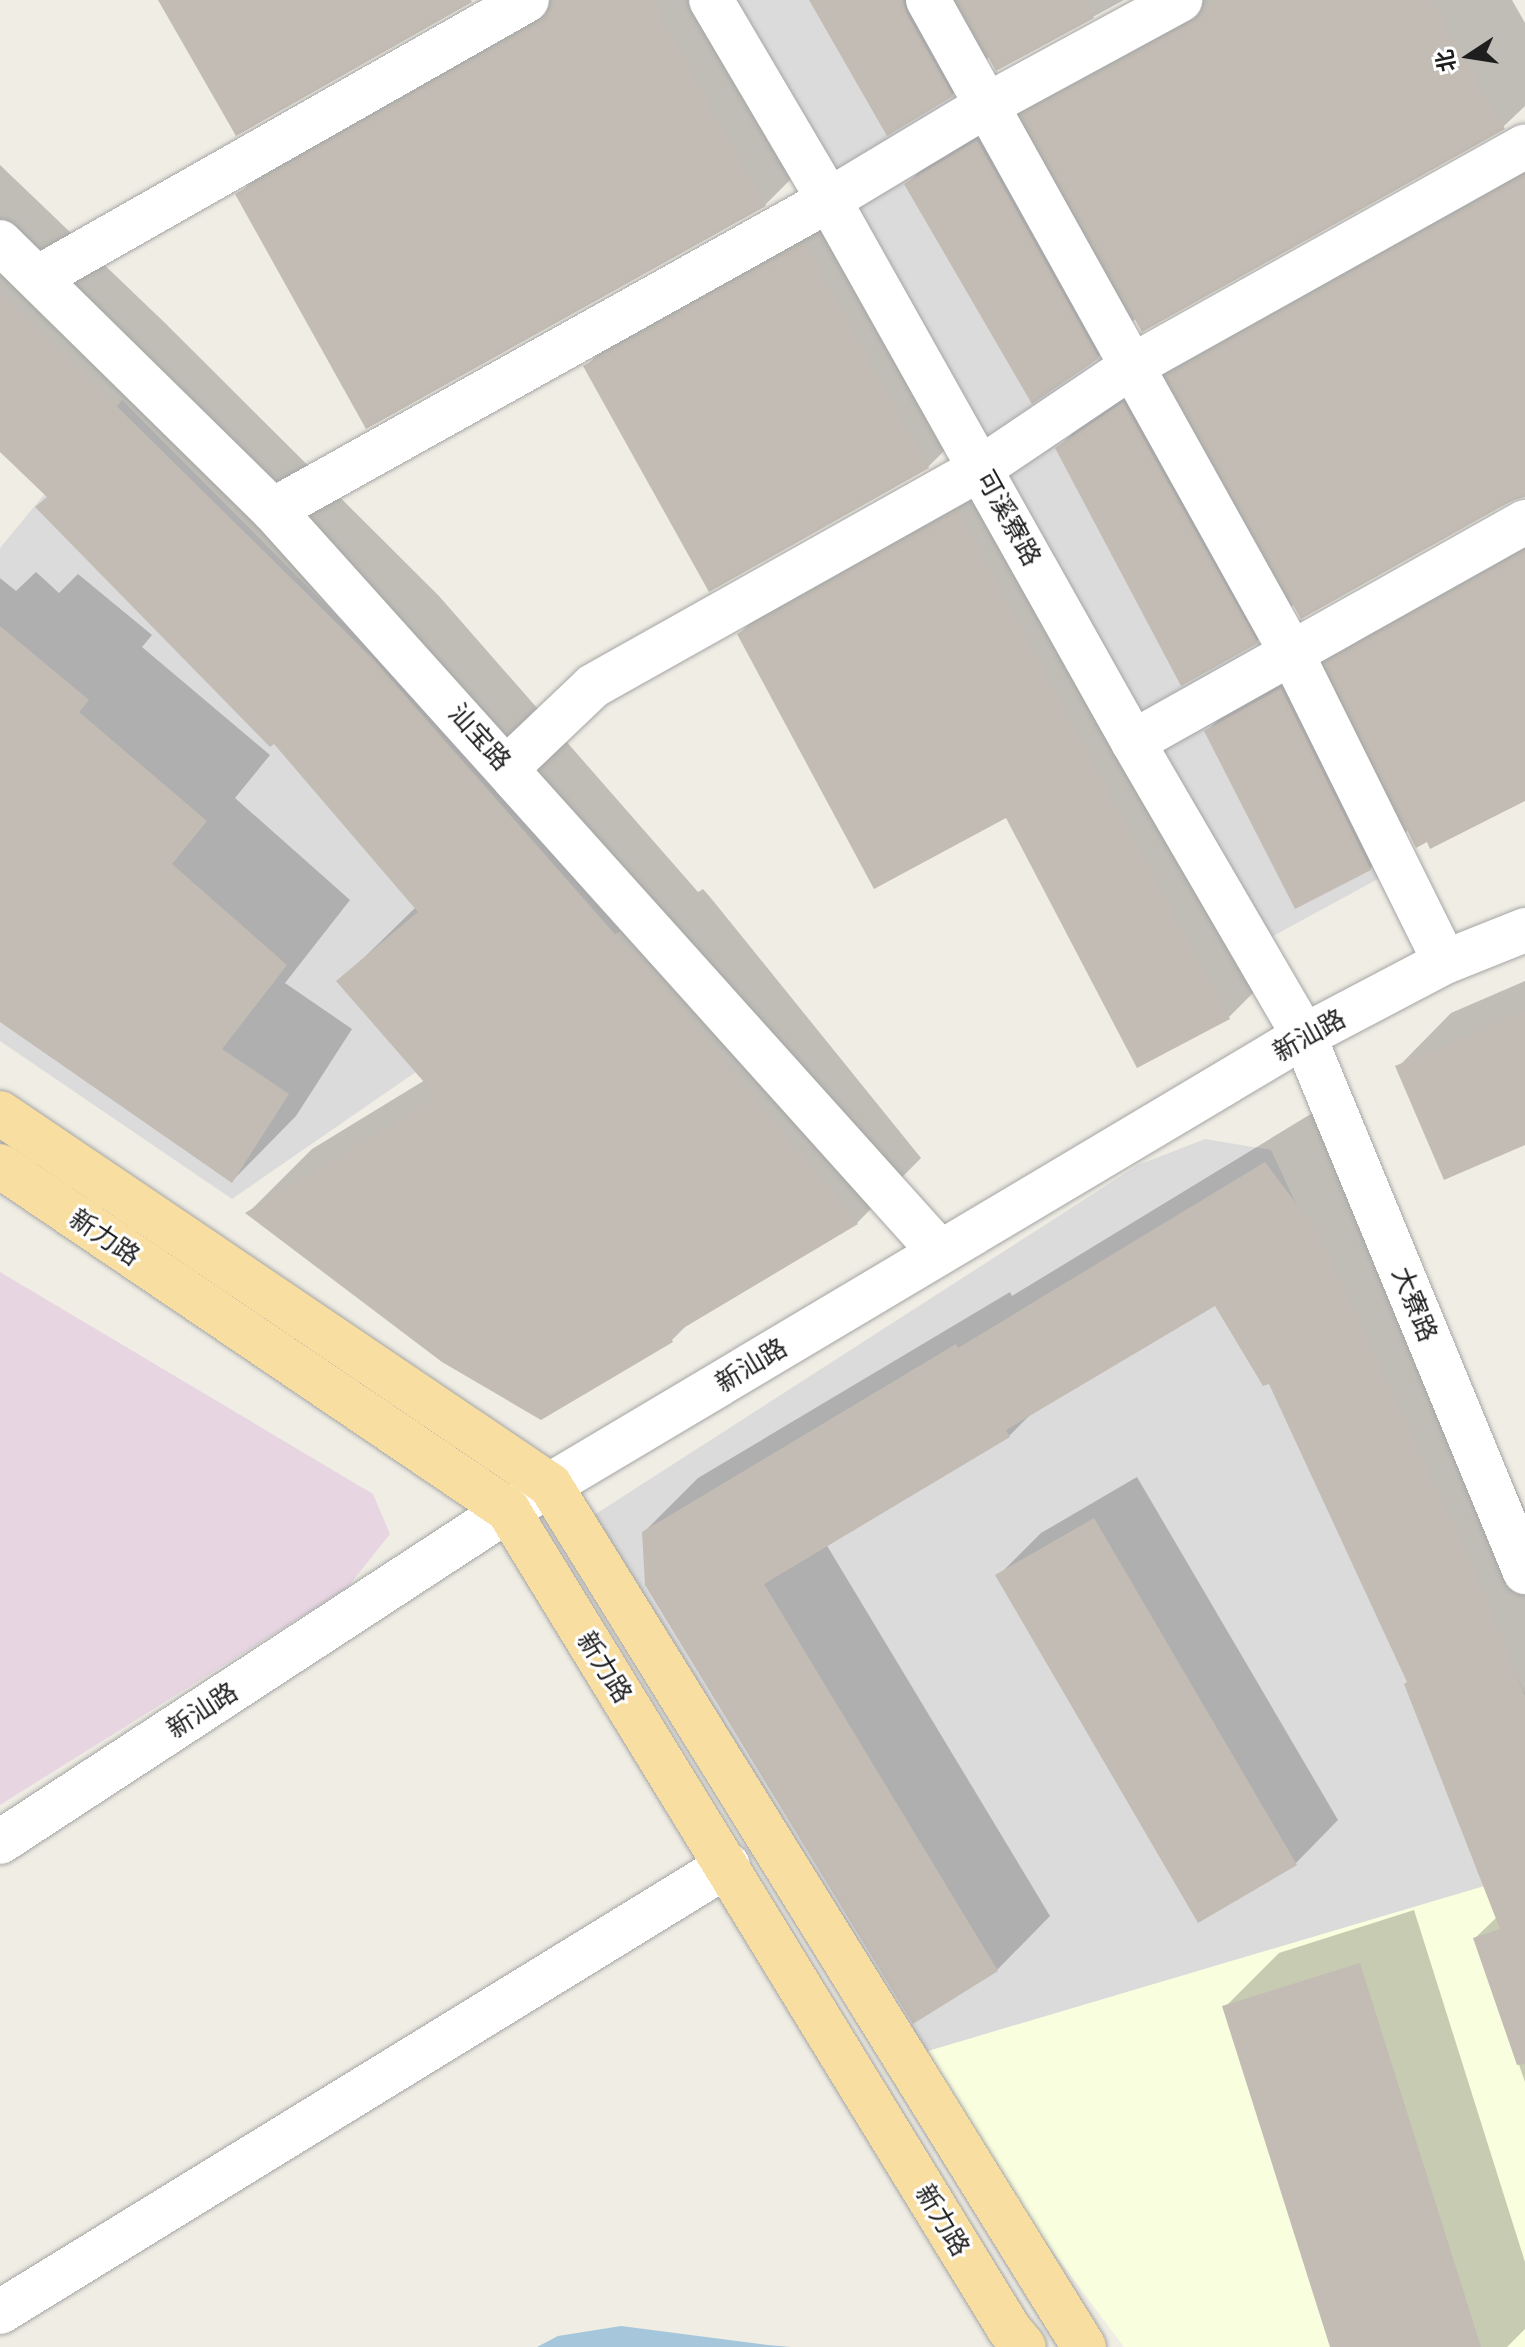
<!DOCTYPE html>
<html>
<head>
<meta charset="utf-8">
<style>
	body { margin:0 }
	#map { position:relative; width:1525px; height:2347px; overflow:hidden; background:#efede4; font-family:"Archivo Narrow","Noto Sans SC",sans-serif }
	div>[style] { position:absolute }
	.residential>* { inset:0; background:#dcdbdb }
	.industrial>* { inset:0; background:#e7d6e2 }
	.education>* { inset:0; background:#f9fede }
	.water>* { inset:0; background:#a6c7db }
	.shadow>* { inset:0; background:#0003 }
	.building>* { inset:0; background:#c3bcb4 }
	.roads { filter:drop-shadow(0 0 2px #a5a5a5) drop-shadow(0 0 2px #a5a5a5) }
	.minor>* { height:44px; margin:-22px; padding:0 22px; transform-origin:22px; border-radius:22px; background:#fff }
	.major>* { height:44px; margin:-22px; padding:0 22px; transform-origin:22px; border-radius:22px; background:#f8dea0 }
	span { translate:-50% -50%; white-space:nowrap; text-align:center; line-height:1.15; -webkit-text-stroke:6px #fff; paint-order:stroke }
	.street-label { font-size:26px; color:#1e1e1e }
	.north { position:absolute; left:1429px; top:16px; width:80px; height:80px; -webkit-text-stroke:6px #fff; paint-order:stroke; rotate:258deg; font-size:22px; font-weight:700; line-height:32px; text-align:center; color:#1e1e1e }
	.north::after { content:''; display:block; margin:auto; width:28px; height:36px; background:#1e1e1e; clip-path:polygon(50% 0,100% 100%,50% 72%,0 100%) }
</style>
</head>
<body>
<div id="map">
	<div class="residential">
		<div style="clip-path:polygon(711px 0,928px 0,1398px 868px,1251px 948px)"></div>
		<div style="clip-path:polygon(122px 400px,394px 674px,620px 931px,232px 1199px,0 1041px,0 548px)"></div>
		<div style="clip-path:polygon(1205px 1139px,1271px 1150px,1525px 1693px,1525px 1874px,908px 2057px,591px 1517px,1138px 1165px)"></div>
	</div>
	<div class="industrial">
		<div style="clip-path:polygon(0 1272px,373px 1494px,390px 1534px,347px 1588px,0 1805px)"></div>
	</div>
	<div class="education">
		<div style="clip-path:polygon(1525px 1874px,1525px 2347px,1124px 2347px,908px 2057px)"></div>
	</div>
	<div class="water">
		<div style="clip-path:polygon(621px 2326px,768px 2345px,791px 2347px,537px 2347px,558px 2336px)"></div>
	</div>
	<div class="shadow">
		<div style="clip-path:polygon(548px 0,719px 0,808px 162px,765px 205px,238px 195px,281px 152px)"></div>
		<div style="clip-path:polygon(811px 0,1124px 0,997px 69px,990px 56px,952px 95px)"></div>
		<div style="clip-path:polygon(1192px 0,1512px 0,1525px 23px,1525px 106px,1503px 127px,1136px 318px,1098px 357px,907px 184px,975px 116px)"></div>
		<div style="clip-path:polygon(1525px 146px,1525px 495px,1295px 603px,1256px 642px,1058px 448px,1126px 380px)"></div>
		<div style="clip-path:polygon(0 165px,164px 322px,439px 596px,698px 892px,703px 889px,710px 897px,921px 1158px,857px 1223px,690px 1322px,672px 1340px,248px 1213px,312px 1149px,425px 1080px,339px 982px,416px 907px,274px 741px,49px 496px,0 449px)"></div>
		<div style="clip-path:polygon(848px 200px,971px 424px,928px 467px,586px 366px,629px 323px)"></div>
		<div style="clip-path:polygon(1002px 468px,1272px 974px,1229px 1017px,1138px 1065px,1007px 815px,739px 634px,782px 591px)"></div>
		<div style="clip-path:polygon(1525px 522px,1525px 799px,1428px 839px,1409px 829px,1370px 869px,1296px 906px,1207px 731px,1275px 662px)"></div>
		<div style="clip-path:polygon(36px 572px,59px 593px,78px 574px,152px 635px,142px 647px,270px 755px,235px 798px,350px 900px,285px 983px,352px 1029px,296px 1116px,232px 1181px,0 1021px,0 578px,16px 591px)"></div>
		<div style="clip-path:polygon(1525px 981px,1525px 1143px,1398px 1067px,1451px 1013px)"></div>
		<div style="clip-path:polygon(1319px 1109px,1372px 1180px,1525px 1510px,1525px 2082px,1475px 1938px,1497px 1917px,1409px 1681px,1270px 1381px,1216px 1304px,1033px 1412px,1009px 1436px,826px 1544px,1050px 1916px,997px 1970px,644px 1532px,698px 1478px,1010px 1292px,1012px 1296px)"></div>
		<div style="clip-path:polygon(1137px 1477px,1338px 1820px,1295px 1864px,998px 1576px,1041px 1533px)"></div>
		<div style="clip-path:polygon(1414px 1910px,1525px 2262px,1525px 2329px,1507px 2347px,1332px 2347px,1225px 2007px,1279px 1953px)"></div>
	</div>
	<div class="building">
		<div style="clip-path:polygon(158px 0,471px 0,472px 2px,236px 136px)"></div>
		<div style="clip-path:polygon(554px 0,652px 0,766px 206px,366px 429px,235px 194px,539px 22px)"></div>
		<div style="clip-path:polygon(809px 0,903px 0,906px 12px,953px 96px,887px 136px)"></div>
		<div style="clip-path:polygon(957px 0,1083px 0,1094px 18px,996px 71px)"></div>
		<div style="clip-path:polygon(1219px 0,1431px 0,1505px 129px,1142px 332px,1021px 115px,1192px 22px,1202px 9px)"></div>
		<div style="clip-path:polygon(977px 140px,1099px 358px,1032px 404px,904px 184px)"></div>
		<div style="clip-path:polygon(1525px 175px,1525px 497px,1513px 500px,1301px 619px,1166px 376px)"></div>
		<div style="clip-path:polygon(805px 242px,929px 468px,709px 592px,583px 366px)"></div>
		<div style="clip-path:polygon(0 291px,375px 661px,633px 955px,637px 953px,645px 962px,858px 1224px,670px 1336px,673px 1342px,541px 1420px,442px 1362px,245px 1213px,437px 1097px,336px 981px,418px 912px,274px 744px,270px 747px,35px 507px,47px 497px,0 452px)"></div>
		<div style="clip-path:polygon(1123px 402px,1258px 643px,1181px 686px,1055px 448px)"></div>
		<div style="clip-path:polygon(958px 509px,1230px 1019px,1137px 1068px,1006px 818px,874px 889px,737px 634px)"></div>
		<div style="clip-path:polygon(1525px 551px,1525px 801px,1430px 849px,1427px 842px,1416px 848px,1324px 663px)"></div>
		<div style="clip-path:polygon(0 626px,89px 700px,79px 712px,207px 821px,172px 864px,287px 965px,222px 1049px,289px 1094px,232px 1183px,0 1022px)"></div>
		<div style="clip-path:polygon(1281px 688px,1371px 870px,1295px 909px,1204px 731px)"></div>
		<div style="clip-path:polygon(1525px 1011px,1525px 1145px,1444px 1180px,1395px 1066px)"></div>
		<div style="clip-path:polygon(1265px 1162px,1319px 1234px,1479px 1579px,1525px 1696px,1525px 2064px,1517px 2065px,1473px 1938px,1500px 1929px,1404px 1684px,1407px 1682px,1269px 1384px,1263px 1386px,1215px 1306px,1006px 1430px,1010px 1437px,764px 1584px,998px 1971px,913px 2024px,645px 1585px,642px 1532px,956px 1344px,958px 1348px)"></div>
		<div style="clip-path:polygon(1094px 1518px,1297px 1865px,1198px 1923px,995px 1575px)"></div>
		<div style="clip-path:polygon(1360px 1963px,1481px 2347px,1330px 2347px,1222px 2006px)"></div>
	</div>
	<div class="roads">
		<div class="minor">
			<div style="left:711px;top:0;width:232px;rotate:59.5deg"></div>
			<div style="left:829px;top:200px;width:621px;rotate:60.71deg"></div>
			<div style="left:1133px;top:742px;width:340px;rotate:59.8deg"></div>
			<div style="left:1304px;top:1036px;width:580px;rotate:67.59deg"></div>
			<div style="left:928px;top:0;width:744px;rotate:60.89deg"></div>
			<div style="left:1290px;top:650px;width:348px;rotate:63.6deg"></div>
			<div style="left:0;top:242px;width:383px;rotate:44.5deg"></div>
			<div style="left:273px;top:510px;width:998px;rotate:48.05deg"></div>
			<div style="left:39px;top:277px;width:561px;rotate:-29.58deg"></div>
			<div style="left:273px;top:510px;width:637px;rotate:-29.14deg"></div>
			<div style="left:829px;top:200px;width:184px;rotate:-31deg"></div>
			<div style="left:987px;top:105px;width:220px;rotate:-28.5deg"></div>
			<div style="left:1133px;top:742px;width:450px;rotate:-29.3deg"></div>
			<div style="left:508px;top:767px;width:117px;rotate:-43.6deg"></div>
			<div style="left:593px;top:686px;width:445px;rotate:-29.3deg"></div>
			<div style="left:981px;top:468px;width:182px;rotate:-34deg"></div>
			<div style="left:1132px;top:366px;width:450px;rotate:-29.2deg"></div>
			<div style="left:0;top:1842px;width:607px;rotate:-33.17deg"></div>
			<div style="left:508px;top:1510px;width:926px;rotate:-30.77deg"></div>
			<div style="left:1304px;top:1036px;width:159px;rotate:-27.7deg"></div>
			<div style="left:1445px;top:962px;width:86px;rotate:-21.8deg"></div>
			<div style="left:0;top:2312px;width:854px;rotate:-31.55deg"></div>
		</div>
		<div class="major">
			<div style="left:0;top:1113px;width:664px;rotate:34.07deg"></div>
			<div style="left:550px;top:1485px;width:1014px;rotate:58.22deg"></div>
			<div style="left:0;top:1166px;width:614px;rotate:34.1deg"></div>
			<div style="left:508px;top:1510px;width:960px;rotate:58.54deg"></div>
			<div style="left:1009px;top:2329px;width:23px;rotate:50deg"></div>
		</div>
	</div>
	<div class="street-label">
		<span style="left:1009px;top:518px;rotate:61deg">可溪寮路</span>
		<span style="left:480px;top:737px;rotate:48deg">汕宝路</span>
		<span style="left:1309px;top:1035px;rotate:-29deg">新汕路</span>
		<span style="left:105px;top:1237px;rotate:34deg">新力路</span>
		<span style="left:1415px;top:1304px;rotate:68deg">大寮路</span>
		<span style="left:751px;top:1365px;rotate:-31deg">新汕路</span>
		<span style="left:605px;top:1667px;rotate:58deg">新力路</span>
		<span style="left:202px;top:1710px;rotate:-33deg">新汕路</span>
		<span style="left:943px;top:2220px;rotate:59deg">新力路</span>
	</div>
	<div class="north">北</div>
</div>
</body>
</html>
